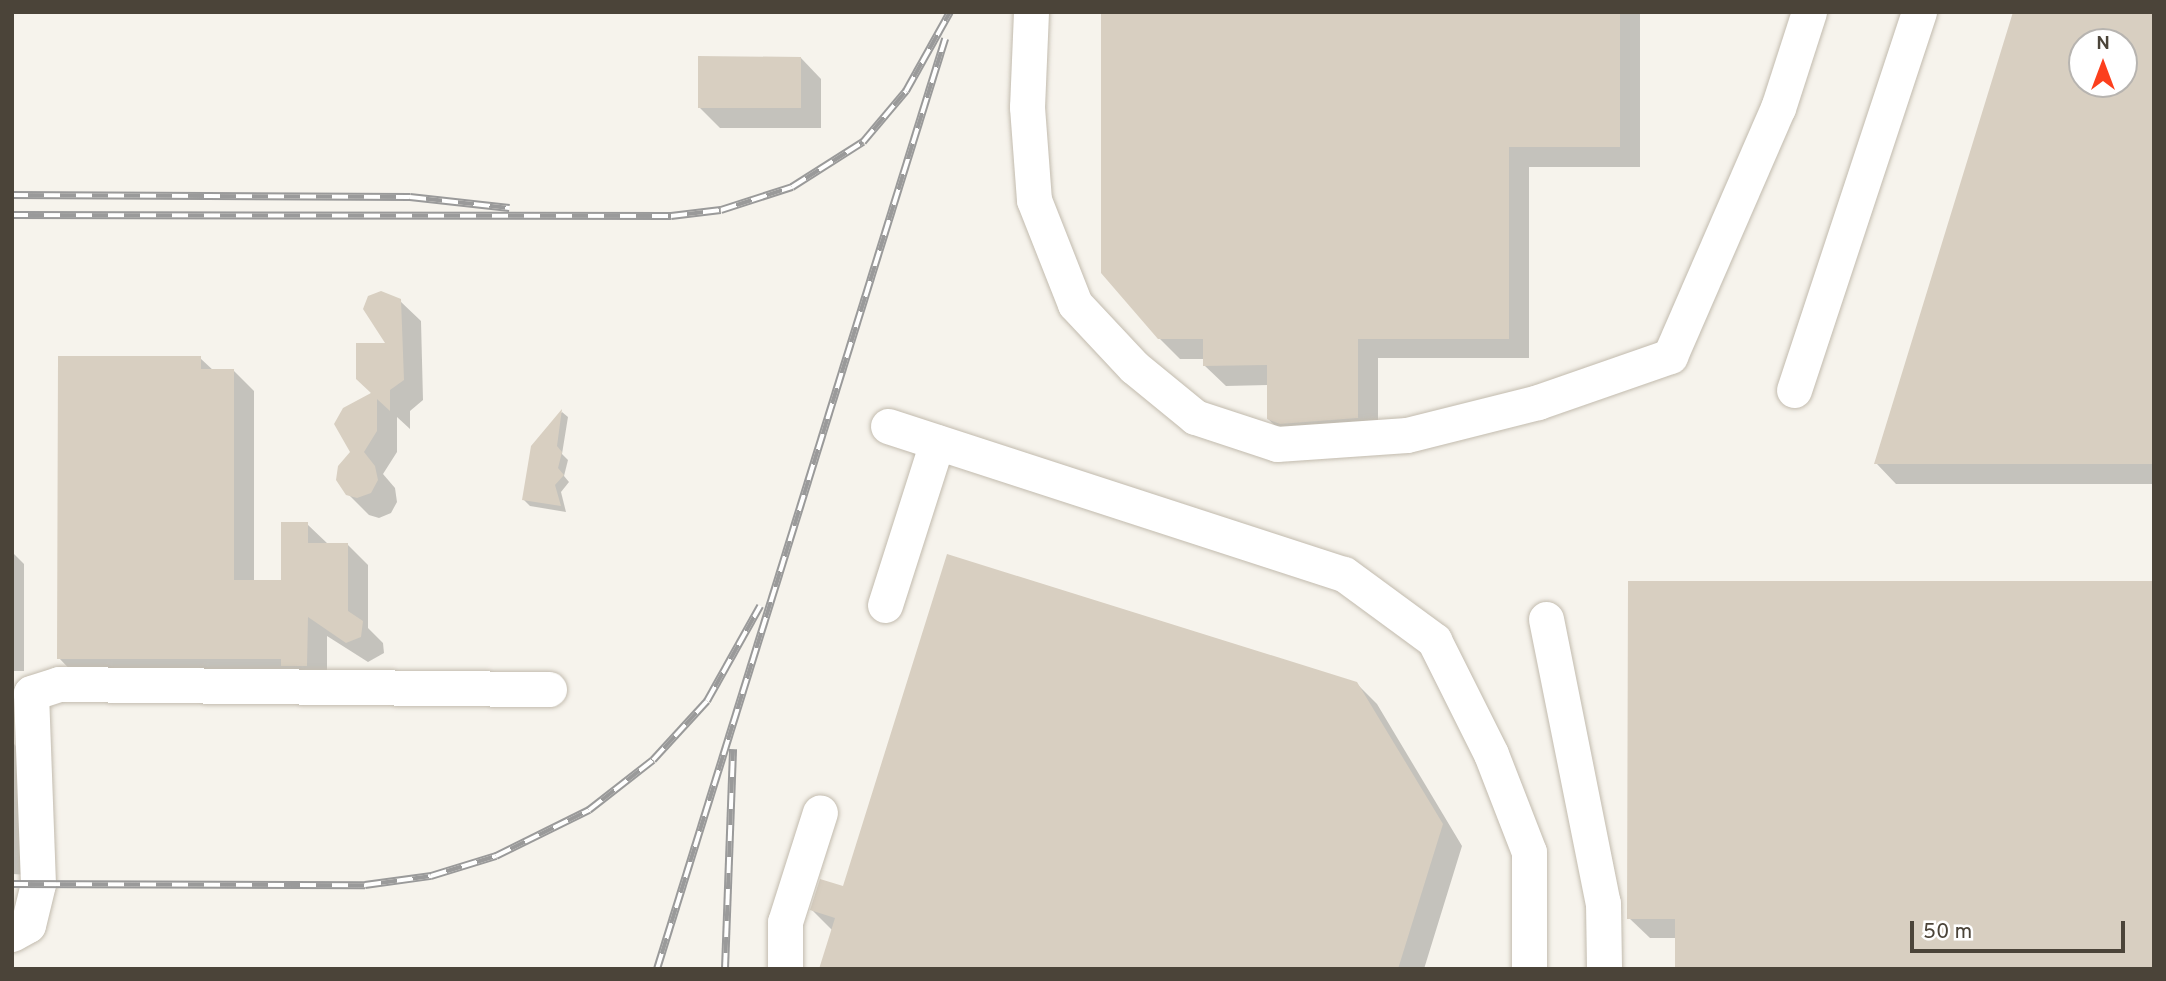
<!DOCTYPE html>
<html>
<head>
<meta charset="utf-8">
<style>
	body { margin:0 }
	#map { position:relative; width:2166px; height:981px; overflow:hidden; background:#f6f3ec; font-family:Overpass,sans-serif }
	div>[style] { position:absolute }
	.shadow>* { inset:0; background:#0003 }
	.building>* { inset:0; background:#d8cfc1 }
	.roads { filter:drop-shadow(0 0 2px #c2bbae) drop-shadow(0 0 2px #c2bbae) }
	.minor>* { height:35px; margin:-17.5px; padding:0 17.5px; transform-origin:17.5px; border-radius:17.5px; background:#fff }
	.rail>* { height:8px; margin-top:-4px; transform-origin:0; background:repeating-linear-gradient(90deg,#fff 0 16px,#9a9a9a 0 32px); box-sizing:border-box; border-block:2px solid #9a9a9a }
	span { translate:-50% -50%; white-space:nowrap; text-align:center; line-height:1.15; -webkit-text-stroke:5px #fff; paint-order:stroke }
	.frame { position:absolute; inset:0; border:14px solid #4b4439; pointer-events:none }
	.north { position:absolute; left:2068px; top:28px; width:70px; height:70px; box-sizing:border-box; background:#fff; border:2px solid #b7b4b0; border-radius:50%; rotate:0deg; font-size:19px; font-weight:700; line-height:28px; text-align:center; color:#4b4439 }
	.north::after { content:''; display:block; margin:auto; width:24px; height:32px; background:#fc3f1d; clip-path:polygon(50% 0,100% 100%,50% 72%,0 100%) }
	.scale { position:absolute; left:1910px; top:921px; width:215px; height:32px; box-sizing:border-box; border:4px solid #4b4439; border-top:0; padding-left:9px; font-size:21px; line-height:24px; white-space:nowrap; color:#4b4439; -webkit-text-stroke:5px #fff; paint-order:stroke }
</style>
</head>
<body>
<div id="map">
	<div class="shadow">
		<div style="clip-path:polygon(1103px 12px,1640px 12px,1640px 167px,1529px 167px,1529px 358px,1378px 358px,1378px 438px,1289px 439px,1268px 419px,1268px 385px,1226px 386px,1205px 366px,1205px 359px,1180px 359px,1159px 338px)"></div>
		<div style="clip-path:polygon(evenodd,2015px 12px,2154px 12px,2154px 484px,1896px 484px,1876px 463px,2015px 12px,2082px 42px,2124px 42px,2124px 84px,2082px 84px,2082px 42px)"></div>
		<div style="clip-path:polygon(801px 58px,821px 79px,821px 128px,720px 128px,699px 107px)"></div>
		<div style="clip-path:polygon(400px 301px,421px 321px,423px 400px,410px 411px,410px 429px,397px 417px,397px 452px,383px 474px,395px 488px,397px 502px,391px 513px,379px 518px,369px 515px,348px 494px,352px 453px)"></div>
		<div style="clip-path:polygon(200px 358px,214px 371px,234px 371px,254px 391px,254px 582px,283px 582px,307px 524px,328px 544px,347px 544px,368px 565px,368px 628px,383px 643px,384px 653px,368px 662px,327px 636px,327px 686px,79px 679px,59px 658px)"></div>
		<div style="clip-path:polygon(562px 412px,568px 417px,562px 454px,568px 460px,564px 476px,569px 482px,561px 492px,566px 512px,530px 506px,524px 500px,533px 447px)"></div>
		<div style="clip-path:polygon(12px 552px,24px 564px,24px 671px,12px 671px)"></div>
		<div style="clip-path:polygon(2154px 583px,1676px 938px,1650px 938px,1629px 918px)"></div>
		<div style="clip-path:polygon(1356px 683px,1377px 704px,1462px 846px,1424px 969px,821px 969px,833px 931px,812px 910px,844px 888px)"></div>
		<div style="clip-path:polygon(12px 742px,32px 762px,32px 875px,12px 874px)"></div>
	</div>
	<div class="building">
		<div style="clip-path:polygon(1101px 12px,1620px 12px,1620px 147px,1509px 147px,1509px 339px,1358px 339px,1358px 418px,1280px 424px,1267px 419px,1267px 365px,1203px 366px,1203px 339px,1158px 339px,1101px 273px)"></div>
		<div style="clip-path:polygon(evenodd,2013px 12px,2154px 12px,2154px 464px,1874px 464px,2013px 12px,2082px 42px,2124px 42px,2124px 84px,2082px 84px,2082px 42px)"></div>
		<div style="clip-path:polygon(698px 56px,801px 57px,801px 108px,698px 108px)"></div>
		<div style="clip-path:polygon(381px 291px,401px 299px,404px 380px,390px 390px,390px 411px,377px 399px,377px 431px,364px 452px,375px 466px,378px 480px,371px 493px,357px 498px,346px 495px,336px 480px,338px 466px,350px 452px,334px 424px,343px 408px,371px 393px,356px 379px,356px 343px,385px 343px,363px 309px,368px 296px)"></div>
		<div style="clip-path:polygon(58px 356px,201px 356px,201px 369px,234px 369px,234px 580px,281px 580px,281px 522px,308px 522px,308px 543px,348px 543px,348px 611px,363px 621px,361px 637px,346px 643px,308px 617px,307px 666px,281px 666px,281px 659px,57px 659px)"></div>
		<div style="clip-path:polygon(562px 409px,557px 446px,562px 452px,558px 468px,564px 475px,555px 485px,561px 506px,522px 500px,531px 446px)"></div>
		<div style="clip-path:polygon(947px 554px,1357px 682px,1443px 824px,1398px 969px,819px 969px,835px 918px,810px 910px,820px 879px,843px 886px)"></div>
		<div style="clip-path:polygon(1628px 581px,2154px 581px,2154px 969px,1675px 969px,1675px 919px,1627px 919px)"></div>
	</div>
	<div class="roads">
		<div class="minor">
			<div style="left:1031px;top:12px;width:95px;rotate:92.4deg"></div>
			<div style="left:1027px;top:107px;width:93px;rotate:85.7deg"></div>
			<div style="left:1034px;top:200px;width:112px;rotate:68.5deg"></div>
			<div style="left:1075px;top:304px;width:86px;rotate:46.9deg"></div>
			<div style="left:1134px;top:367px;width:79px;rotate:39.3deg"></div>
			<div style="left:1195px;top:417px;width:86px;rotate:18.2deg"></div>
			<div style="left:1277px;top:444px;width:130px;rotate:-4deg"></div>
			<div style="left:1407px;top:435px;width:135px;rotate:-14.1deg"></div>
			<div style="left:1538px;top:402px;width:140px;rotate:-19.2deg"></div>
			<div style="left:1670px;top:356px;width:270px;rotate:-66.5deg"></div>
			<div style="left:1778px;top:108px;width:101px;rotate:-72.1deg"></div>
			<div style="left:1794px;top:390px;width:398px;rotate:-71.7deg"></div>
			<div style="left:888px;top:426px;width:479px;rotate:18deg"></div>
			<div style="left:1344px;top:574px;width:112px;rotate:36.3deg"></div>
			<div style="left:1434px;top:640px;width:127px;rotate:63.4deg"></div>
			<div style="left:1491px;top:754px;width:105px;rotate:68.8deg"></div>
			<div style="left:1529px;top:852px;width:117px;rotate:90deg"></div>
			<div style="left:885px;top:605px;width:171px;rotate:-72.3deg"></div>
			<div style="left:1546px;top:619px;width:290px;rotate:78.7deg"></div>
			<div style="left:1603px;top:903px;width:66px;rotate:89.1deg"></div>
			<div style="left:12px;top:934px;width:18px;rotate:-29deg"></div>
			<div style="left:28px;top:925px;width:42px;rotate:-76.3deg"></div>
			<div style="left:38px;top:884px;width:191px;rotate:-92.1deg"></div>
			<div style="left:31px;top:693px;width:29px;rotate:-18deg"></div>
			<div style="left:59px;top:684px;width:490px;rotate:0.6deg"></div>
			<div style="left:785px;top:969px;width:47px;rotate:-90deg"></div>
			<div style="left:785px;top:922px;width:115px;rotate:-72.3deg"></div>
		</div>
	</div>
	<div class="rail">
		<div style="left:12px;top:195px;width:398px;rotate:0.3deg"></div>
		<div style="left:410px;top:197px;width:100px;rotate:6.3deg"></div>
		<div style="left:12px;top:215px;width:659px;rotate:0.09deg"></div>
		<div style="left:671px;top:216px;width:50px;rotate:-6.8deg"></div>
		<div style="left:721px;top:210px;width:75px;rotate:-17.9deg"></div>
		<div style="left:792px;top:187px;width:84px;rotate:-32.4deg"></div>
		<div style="left:863px;top:142px;width:67px;rotate:-49.9deg"></div>
		<div style="left:906px;top:91px;width:90px;rotate:-60.9deg"></div>
		<div style="left:12px;top:884px;width:353px;rotate:0.2deg"></div>
		<div style="left:365px;top:885px;width:67px;rotate:-7.8deg"></div>
		<div style="left:431px;top:876px;width:68px;rotate:-17.1deg"></div>
		<div style="left:496px;top:856px;width:104px;rotate:-26.3deg"></div>
		<div style="left:589px;top:810px;width:81px;rotate:-38deg"></div>
		<div style="left:653px;top:760px;width:80px;rotate:-47.5deg"></div>
		<div style="left:707px;top:701px;width:109px;rotate:-60.8deg"></div>
		<div style="left:657px;top:969px;width:974px;rotate:-72.79deg"></div>
		<div style="left:725px;top:969px;width:220px;rotate:-87.9deg"></div>
	</div>
	<div class="frame"></div>
	<div class="north">N</div>
	<div class="scale">50 m</div>
</div>
</body>
</html>
